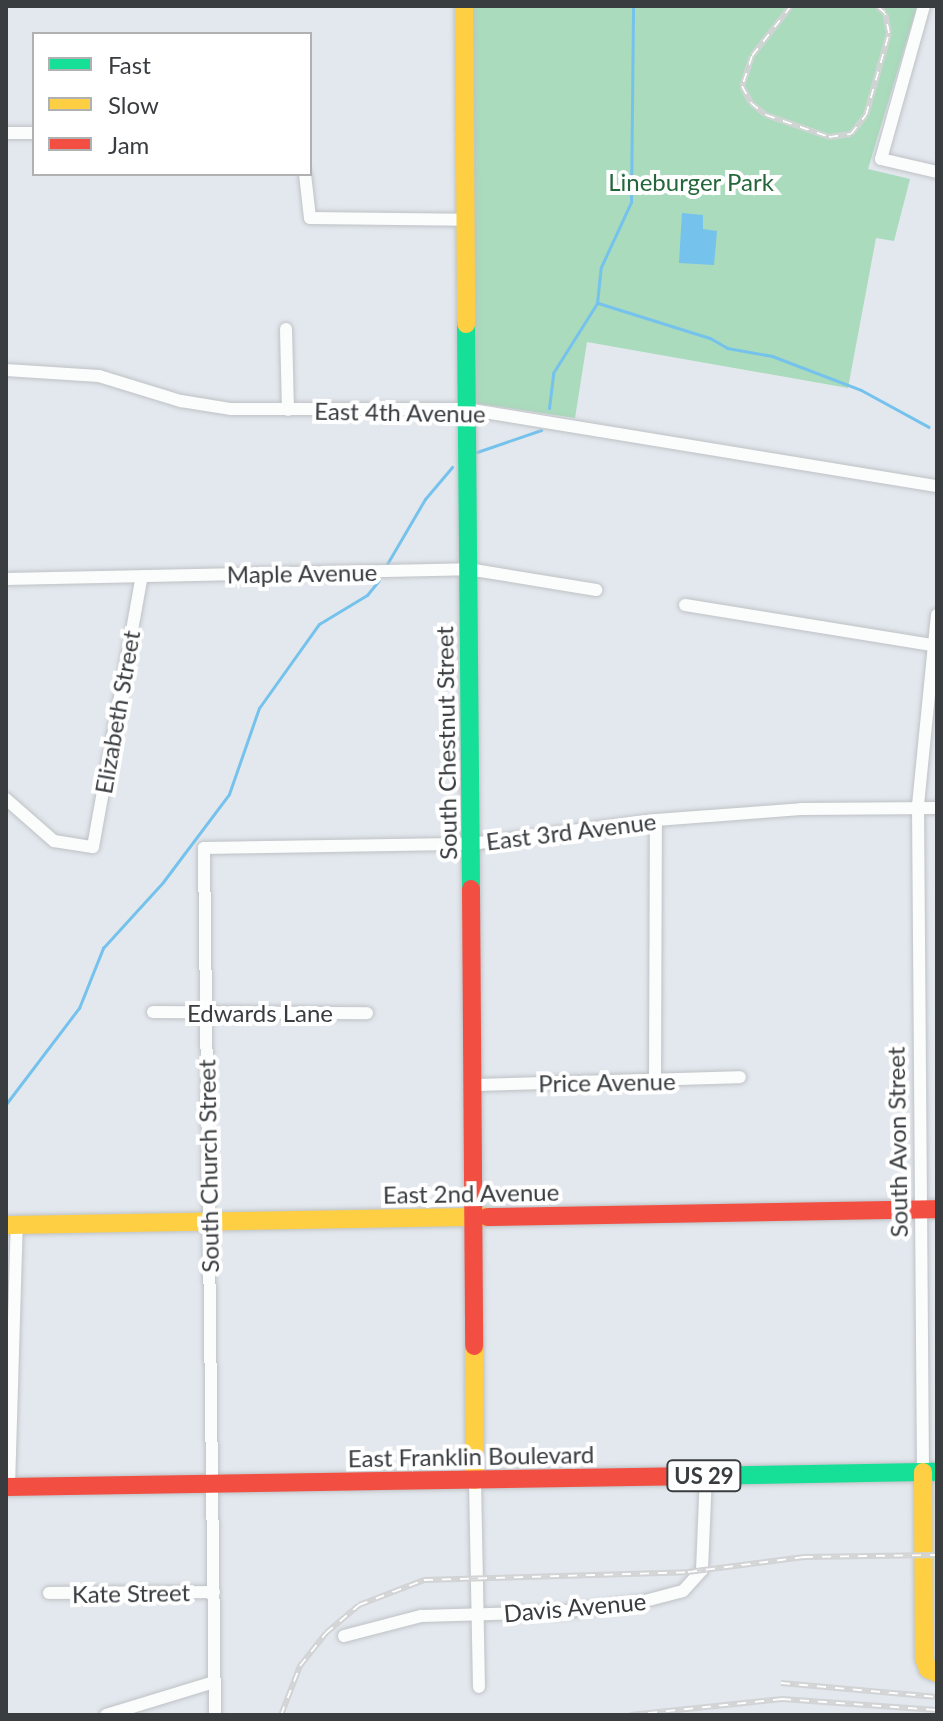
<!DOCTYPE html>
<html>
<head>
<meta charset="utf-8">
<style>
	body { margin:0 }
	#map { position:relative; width:943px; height:1721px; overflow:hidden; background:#e3e8ee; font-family:Lato,sans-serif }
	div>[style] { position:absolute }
	.green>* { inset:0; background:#a9dbbc }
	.water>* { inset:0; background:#75c2ed }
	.stream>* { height:3px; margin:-1.5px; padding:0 1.5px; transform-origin:1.5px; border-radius:1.5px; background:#75c2ed }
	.roads { filter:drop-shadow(0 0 2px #bec2c5) drop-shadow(0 0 2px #bec2c5) }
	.street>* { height:12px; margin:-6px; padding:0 6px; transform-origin:6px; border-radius:6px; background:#fbfcfc }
	.fast>* { height:18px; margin:-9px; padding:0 9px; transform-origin:9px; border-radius:9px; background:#16e098 }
	.slow>* { height:18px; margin:-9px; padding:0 9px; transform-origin:9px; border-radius:9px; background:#ffcf43 }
	.jam>* { height:18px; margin:-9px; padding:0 9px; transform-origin:9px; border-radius:9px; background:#f24e42 }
	.rail>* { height:6px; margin-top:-3px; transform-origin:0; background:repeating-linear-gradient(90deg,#fff 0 9px,#d2d3d4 0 18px); box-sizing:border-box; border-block:2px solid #d2d3d4 }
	span { translate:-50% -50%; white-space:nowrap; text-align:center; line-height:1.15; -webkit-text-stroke:8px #fff; paint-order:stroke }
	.shield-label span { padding:2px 6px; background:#fff; border:2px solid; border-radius:6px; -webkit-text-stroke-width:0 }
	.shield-label { font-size:22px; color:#393d40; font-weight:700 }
	.park-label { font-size:24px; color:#25673c }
	.street-label { font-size:24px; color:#393d40 }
	.frame { position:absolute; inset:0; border:8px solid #393d40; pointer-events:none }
	.legend { position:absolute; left:32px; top:32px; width:280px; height:144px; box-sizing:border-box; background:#fff; border:2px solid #b0b1b3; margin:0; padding:10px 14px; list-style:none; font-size:24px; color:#393d40 }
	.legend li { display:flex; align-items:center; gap:16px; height:40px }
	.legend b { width:40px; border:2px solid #b0b1b3 }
</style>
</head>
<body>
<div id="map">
	<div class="green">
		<div style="clip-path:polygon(472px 6px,917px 6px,868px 169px,910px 179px,894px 241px,876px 238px,848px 388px,587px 342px,575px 418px,474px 403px)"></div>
	</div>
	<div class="water">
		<div style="clip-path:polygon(682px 213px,703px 215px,703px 229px,717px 231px,714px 265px,679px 263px)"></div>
	</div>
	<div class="stream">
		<div style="left:598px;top:303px;width:117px;rotate:17.4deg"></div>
		<div style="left:710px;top:338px;width:20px;rotate:30deg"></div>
		<div style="left:727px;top:348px;width:46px;rotate:10.1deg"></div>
		<div style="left:772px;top:356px;width:95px;rotate:20.9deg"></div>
		<div style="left:861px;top:390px;width:77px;rotate:28.6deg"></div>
		<div style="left:549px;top:408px;width:35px;rotate:-83deg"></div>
		<div style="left:553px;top:373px;width:83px;rotate:-57.8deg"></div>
		<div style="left:597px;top:303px;width:36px;rotate:-84deg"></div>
		<div style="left:601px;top:267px;width:72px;rotate:-65.2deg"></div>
		<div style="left:631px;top:202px;width:196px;rotate:-89.4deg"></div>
		<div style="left:474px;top:453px;width:71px;rotate:-18.9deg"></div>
		<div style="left:387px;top:564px;width:75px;rotate:-59.7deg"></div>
		<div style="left:425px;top:499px;width:42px;rotate:-49.8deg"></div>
		<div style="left:6px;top:1104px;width:121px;rotate:-52.8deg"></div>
		<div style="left:79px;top:1008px;width:65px;rotate:-68.2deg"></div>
		<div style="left:103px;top:948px;width:89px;rotate:-47.7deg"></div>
		<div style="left:163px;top:882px;width:110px;rotate:-53.1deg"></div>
		<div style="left:229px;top:794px;width:91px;rotate:-70.8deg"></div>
		<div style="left:259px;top:708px;width:103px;rotate:-54.5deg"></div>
		<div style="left:319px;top:624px;width:56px;rotate:-31.1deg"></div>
		<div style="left:367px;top:595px;width:19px;rotate:-51deg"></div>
	</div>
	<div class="roads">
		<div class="street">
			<div style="left:924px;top:6px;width:159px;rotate:105.7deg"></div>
			<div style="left:881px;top:159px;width:57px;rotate:13.1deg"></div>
			<div style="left:6px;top:133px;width:28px"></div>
			<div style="left:305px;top:174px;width:44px;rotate:83.5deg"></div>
			<div style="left:310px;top:218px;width:153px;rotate:0.7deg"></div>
			<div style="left:286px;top:329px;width:81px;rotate:88.6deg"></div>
			<div style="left:6px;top:370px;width:93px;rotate:3.7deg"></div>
			<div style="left:99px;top:376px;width:86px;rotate:17deg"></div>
			<div style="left:181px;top:401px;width:51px;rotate:9.1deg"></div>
			<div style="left:231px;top:409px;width:235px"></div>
			<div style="left:466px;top:409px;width:477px;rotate:9.3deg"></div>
			<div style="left:6px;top:579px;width:462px;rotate:-1.2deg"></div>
			<div style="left:468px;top:569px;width:130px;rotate:9.3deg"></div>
			<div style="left:685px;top:605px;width:255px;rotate:9.2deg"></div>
			<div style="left:6px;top:799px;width:64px;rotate:41.2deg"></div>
			<div style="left:54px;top:841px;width:39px;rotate:9deg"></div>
			<div style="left:93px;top:847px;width:275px;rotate:-79.8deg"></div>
			<div style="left:153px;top:1012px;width:214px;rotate:0.3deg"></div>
			<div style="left:655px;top:1081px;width:261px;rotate:-89.8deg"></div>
			<div style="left:474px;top:1085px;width:266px;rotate:-1.7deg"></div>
			<div style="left:923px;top:1472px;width:667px;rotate:-90.43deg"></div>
			<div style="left:918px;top:805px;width:191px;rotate:-84.3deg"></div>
			<div style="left:475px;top:1480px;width:207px;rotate:88.9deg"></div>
			<div style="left:9px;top:1487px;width:262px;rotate:-88.3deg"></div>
			<div style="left:49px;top:1593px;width:165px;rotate:-0.3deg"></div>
			<div style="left:344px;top:1636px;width:80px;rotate:-14.6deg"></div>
			<div style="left:421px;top:1616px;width:139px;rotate:-1.6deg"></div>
			<div style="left:560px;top:1612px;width:82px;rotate:-7deg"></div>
			<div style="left:641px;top:1602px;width:43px;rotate:-14.7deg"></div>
			<div style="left:683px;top:1591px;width:28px;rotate:-48deg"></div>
			<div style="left:702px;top:1570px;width:94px;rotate:-87.6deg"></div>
			<div style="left:106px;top:1715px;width:113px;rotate:-17deg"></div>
			<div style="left:215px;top:1715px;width:867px;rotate:-90.73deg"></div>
			<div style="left:204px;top:848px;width:267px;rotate:-0.9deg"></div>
			<div style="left:471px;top:844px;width:187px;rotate:-7.4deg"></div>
			<div style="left:656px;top:820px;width:145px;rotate:-4.3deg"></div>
			<div style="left:801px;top:809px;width:136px;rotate:-0.4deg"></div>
		</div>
		<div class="fast">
			<div style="left:466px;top:324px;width:565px;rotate:89.49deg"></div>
			<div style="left:697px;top:1476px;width:240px;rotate:-1deg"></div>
		</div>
		<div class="slow">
			<div style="left:464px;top:6px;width:318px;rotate:89.6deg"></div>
			<div style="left:6px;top:1225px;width:481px;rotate:-1deg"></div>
			<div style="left:474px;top:1346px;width:134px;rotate:89.6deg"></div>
			<div style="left:923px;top:1472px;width:186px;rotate:89.7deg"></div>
			<div style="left:924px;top:1658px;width:12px;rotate:70deg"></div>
			<div style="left:928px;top:1669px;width:10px;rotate:24deg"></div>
		</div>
		<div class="jam">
			<div style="left:471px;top:889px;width:457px;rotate:89.6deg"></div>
			<div style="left:487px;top:1217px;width:450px;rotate:-1deg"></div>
			<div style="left:6px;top:1487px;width:691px;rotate:-0.91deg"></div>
		</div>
	</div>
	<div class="rail">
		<div style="left:791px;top:6px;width:63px;rotate:128deg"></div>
		<div style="left:752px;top:56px;width:32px;rotate:108deg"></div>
		<div style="left:742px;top:86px;width:19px;rotate:62deg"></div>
		<div style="left:751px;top:103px;width:19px;rotate:39deg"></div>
		<div style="left:766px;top:115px;width:67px;rotate:19.2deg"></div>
		<div style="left:829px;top:137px;width:22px;rotate:-8deg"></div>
		<div style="left:851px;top:134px;width:24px;rotate:-52deg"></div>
		<div style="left:866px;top:115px;width:85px;rotate:-74.3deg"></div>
		<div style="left:889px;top:33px;width:20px;rotate:-101deg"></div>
		<div style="left:885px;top:13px;width:11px;rotate:-139deg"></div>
		<div style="left:781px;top:1683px;width:157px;rotate:5.1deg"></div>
		<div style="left:281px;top:1715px;width:53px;rotate:-68.8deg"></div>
		<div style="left:300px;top:1666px;width:42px;rotate:-51.8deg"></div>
		<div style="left:326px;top:1633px;width:43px;rotate:-40.3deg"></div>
		<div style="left:359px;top:1605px;width:70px;rotate:-21deg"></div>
		<div style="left:424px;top:1580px;width:264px;rotate:-1.7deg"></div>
		<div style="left:688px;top:1572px;width:117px;rotate:-7.4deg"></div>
		<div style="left:804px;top:1557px;width:133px;rotate:-0.9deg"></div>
		<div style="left:630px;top:1715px;width:153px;rotate:-6deg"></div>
		<div style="left:782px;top:1699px;width:155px;rotate:4.1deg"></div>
	</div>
	<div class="shield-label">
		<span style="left:704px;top:1476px">US 29</span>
	</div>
	<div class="park-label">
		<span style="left:691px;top:182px">Lineburger Park</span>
	</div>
	<div class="street-label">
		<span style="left:400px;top:412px;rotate:1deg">East 4th Avenue</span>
		<span style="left:302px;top:573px;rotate:-1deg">Maple Avenue</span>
		<span style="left:117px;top:712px;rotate:-80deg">Elizabeth Street</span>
		<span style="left:446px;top:743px;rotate:-91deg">South Chestnut Street</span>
		<span style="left:571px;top:831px;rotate:-7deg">East 3rd Avenue</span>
		<span style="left:260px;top:1013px">Edwards Lane</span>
		<span style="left:607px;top:1082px;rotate:-1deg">Price Avenue</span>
		<span style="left:897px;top:1142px;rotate:-91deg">South Avon Street</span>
		<span style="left:208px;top:1166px;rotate:-91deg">South Church Street</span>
		<span style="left:471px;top:1193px;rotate:-1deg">East 2nd Avenue</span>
		<span style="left:471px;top:1456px;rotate:-1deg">East Franklin Boulevard</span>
		<span style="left:131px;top:1593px;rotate:-1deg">Kate Street</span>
		<span style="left:575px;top:1607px;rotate:-5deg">Davis Avenue</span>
	</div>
	<div class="frame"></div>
	<ul class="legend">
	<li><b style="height:10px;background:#16e098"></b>Fast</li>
	<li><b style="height:10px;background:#ffcf43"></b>Slow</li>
	<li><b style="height:10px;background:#f24e42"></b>Jam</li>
	</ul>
</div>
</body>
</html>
